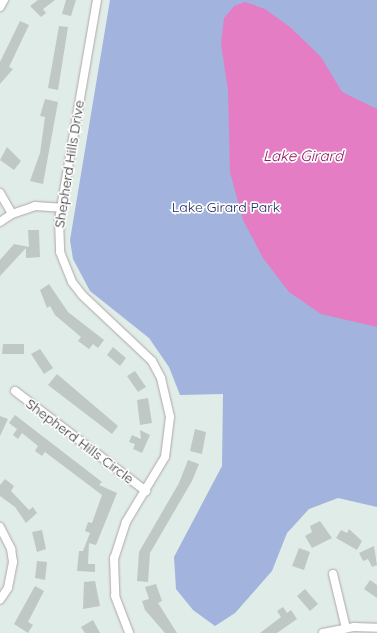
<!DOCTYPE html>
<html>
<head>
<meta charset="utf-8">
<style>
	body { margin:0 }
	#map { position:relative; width:377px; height:633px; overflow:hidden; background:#e0ece7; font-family:Quicksand,sans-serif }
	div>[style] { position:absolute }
	.green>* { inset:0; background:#a2b3dd }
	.water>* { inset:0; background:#e47dc3 }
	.building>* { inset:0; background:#bfc8c4 }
	.roads { filter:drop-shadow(0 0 1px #b0a6a7) drop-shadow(0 0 1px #b0a6a7) }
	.street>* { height:8px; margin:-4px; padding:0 4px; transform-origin:4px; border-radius:4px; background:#fff }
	span { translate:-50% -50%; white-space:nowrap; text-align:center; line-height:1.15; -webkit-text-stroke:3.5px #fff; paint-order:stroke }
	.street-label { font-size:14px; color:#2c2c2c }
	.park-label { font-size:14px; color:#222c63 }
	.water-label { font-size:15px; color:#911a62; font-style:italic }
</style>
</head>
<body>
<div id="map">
	<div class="green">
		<div style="clip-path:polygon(110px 0,377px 0,377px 507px,338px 498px,309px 509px,287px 533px,272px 571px,235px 613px,215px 626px,193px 610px,176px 589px,174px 557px,222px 466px,223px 394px,180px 395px,169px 367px,149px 338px,90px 291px,73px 259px,70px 240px)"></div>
	</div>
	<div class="water">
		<div style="clip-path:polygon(245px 2px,265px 9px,290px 27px,321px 57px,342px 92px,377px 109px,377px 327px,321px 314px,289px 292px,263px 258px,243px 220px,230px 172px,228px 90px,221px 44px,224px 18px,234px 6px)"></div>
	</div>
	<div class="building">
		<div style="clip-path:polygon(38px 0,55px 0,43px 9px,46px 13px,41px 17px,30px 6px)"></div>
		<div style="clip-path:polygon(66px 0,76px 0,71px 16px,62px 14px)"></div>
		<div style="clip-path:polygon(20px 21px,29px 25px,9px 67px,13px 69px,0 84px,0 62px)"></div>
		<div style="clip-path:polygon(59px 26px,68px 27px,58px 90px,48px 88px)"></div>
		<div style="clip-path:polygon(45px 99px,58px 102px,43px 184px,30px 181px,40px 153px,45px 117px,40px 116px)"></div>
		<div style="clip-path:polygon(7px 147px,21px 161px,14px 170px,0 160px)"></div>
		<div style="clip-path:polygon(28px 230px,39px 230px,40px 257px,26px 258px,26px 248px,0 276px,0 260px,14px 244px,29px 247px)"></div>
		<div style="clip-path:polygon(49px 284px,68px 312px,104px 340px,98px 348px,93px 344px,89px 349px,78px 341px,81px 337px,55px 315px,50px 306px,47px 308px,40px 290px)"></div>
		<div style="clip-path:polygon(3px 344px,24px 344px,24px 354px,2px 354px)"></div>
		<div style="clip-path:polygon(113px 347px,126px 358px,120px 366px,107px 355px)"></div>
		<div style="clip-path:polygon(40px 349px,53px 368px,44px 374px,31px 354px)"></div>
		<div style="clip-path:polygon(135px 371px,146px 387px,138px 392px,127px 376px)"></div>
		<div style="clip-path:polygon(57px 374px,118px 426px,112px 434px,48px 385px)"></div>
		<div style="clip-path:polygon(148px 398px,152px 423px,140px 425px,137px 400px)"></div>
		<div style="clip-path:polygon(15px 415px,102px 482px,99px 485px,117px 493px,96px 545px,89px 543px,88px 564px,95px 564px,95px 572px,77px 571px,79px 551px,83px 551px,90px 533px,85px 531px,88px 522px,92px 523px,102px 495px,45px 452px,42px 456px,35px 451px,38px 446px,22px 433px,18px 439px,13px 435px,17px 429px,9px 423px)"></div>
		<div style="clip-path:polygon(0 416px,8px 419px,0 436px)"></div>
		<div style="clip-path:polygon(195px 429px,206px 432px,202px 454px,190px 451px)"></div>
		<div style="clip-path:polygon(140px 430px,150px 435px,142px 453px,133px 449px,135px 444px,129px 442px,132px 435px,141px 439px)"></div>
		<div style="clip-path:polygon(188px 460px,199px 464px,192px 481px,150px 553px,148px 582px,137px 581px,139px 552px,179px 483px)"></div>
		<div style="clip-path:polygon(5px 479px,14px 486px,11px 491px,29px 510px,33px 507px,37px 513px,26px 523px,15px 507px,0 496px,0 485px)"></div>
		<div style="clip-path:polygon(320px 521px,332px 538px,312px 548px,305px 536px,312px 532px,310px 526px)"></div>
		<div style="clip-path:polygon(349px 529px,362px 541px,357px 550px,336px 538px,341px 530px,347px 533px)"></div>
		<div style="clip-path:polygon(42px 530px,46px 549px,37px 552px,32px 532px)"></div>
		<div style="clip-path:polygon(374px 546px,377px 565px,372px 567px,368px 559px,363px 561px,359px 553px)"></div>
		<div style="clip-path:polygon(299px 548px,310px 552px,304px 570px,292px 566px)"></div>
		<div style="clip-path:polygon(37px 561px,47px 562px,45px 580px,35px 578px)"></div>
		<div style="clip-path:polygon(370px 580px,377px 585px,377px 598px,364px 589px)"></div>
		<div style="clip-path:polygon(95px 581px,100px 606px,83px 609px,84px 582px)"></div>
		<div style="clip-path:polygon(156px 584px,162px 601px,158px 603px,177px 633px,165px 633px,145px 610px,142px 601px,149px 599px,145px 587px)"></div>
		<div style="clip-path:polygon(35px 586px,44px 591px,28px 622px,33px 625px,28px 633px,14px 624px)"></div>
		<div style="clip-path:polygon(305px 589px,318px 604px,310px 611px,297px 596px)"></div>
		<div style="clip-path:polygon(283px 607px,287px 613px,291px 610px,297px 619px,277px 633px,260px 633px,281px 617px,277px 611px)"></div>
		<div style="clip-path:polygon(93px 620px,100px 633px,85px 633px,81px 627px)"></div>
	</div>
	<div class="roads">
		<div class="street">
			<div style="left:97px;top:0;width:222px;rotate:99.8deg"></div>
			<div style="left:59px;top:219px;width:33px;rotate:88deg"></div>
			<div style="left:60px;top:252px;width:32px;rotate:68deg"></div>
			<div style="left:72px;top:282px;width:16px;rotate:52deg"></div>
			<div style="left:82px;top:295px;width:96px;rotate:43.3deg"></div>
			<div style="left:152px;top:361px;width:19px;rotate:62deg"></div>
			<div style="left:161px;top:378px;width:40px;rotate:77deg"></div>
			<div style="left:170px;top:417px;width:40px;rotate:97.1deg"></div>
			<div style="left:165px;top:457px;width:76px;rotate:121deg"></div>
			<div style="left:126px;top:522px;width:38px;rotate:108deg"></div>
			<div style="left:114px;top:558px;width:38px;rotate:88deg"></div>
			<div style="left:115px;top:596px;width:40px;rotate:69deg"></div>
			<div style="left:0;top:7px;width:8px;rotate:-60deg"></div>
			<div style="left:0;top:193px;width:24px;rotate:60deg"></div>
			<div style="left:0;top:222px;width:14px;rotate:-34deg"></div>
			<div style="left:12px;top:214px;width:24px;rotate:-19deg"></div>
			<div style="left:35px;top:206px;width:26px;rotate:4deg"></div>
			<div style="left:15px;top:391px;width:165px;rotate:37.4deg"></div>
			<div style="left:0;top:527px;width:25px;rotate:63deg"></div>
			<div style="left:11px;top:549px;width:13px;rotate:81deg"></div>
			<div style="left:13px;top:562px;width:26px;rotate:101deg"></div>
			<div style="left:8px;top:588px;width:14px;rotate:124deg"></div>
			<div style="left:333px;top:574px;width:56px;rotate:76.5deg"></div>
			<div style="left:323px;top:633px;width:32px;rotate:-11deg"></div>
			<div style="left:354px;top:627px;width:23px;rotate:2deg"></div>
		</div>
	</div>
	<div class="street-label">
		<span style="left:69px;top:164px;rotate:-81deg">Shepherd Hills Drive</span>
		<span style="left:80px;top:441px;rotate:37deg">Shepherd Hills Circle</span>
	</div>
	<div class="park-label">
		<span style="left:226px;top:207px">Lake Girard Park</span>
	</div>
	<div class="water-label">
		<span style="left:303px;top:156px">Lake Girard</span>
	</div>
</div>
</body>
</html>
